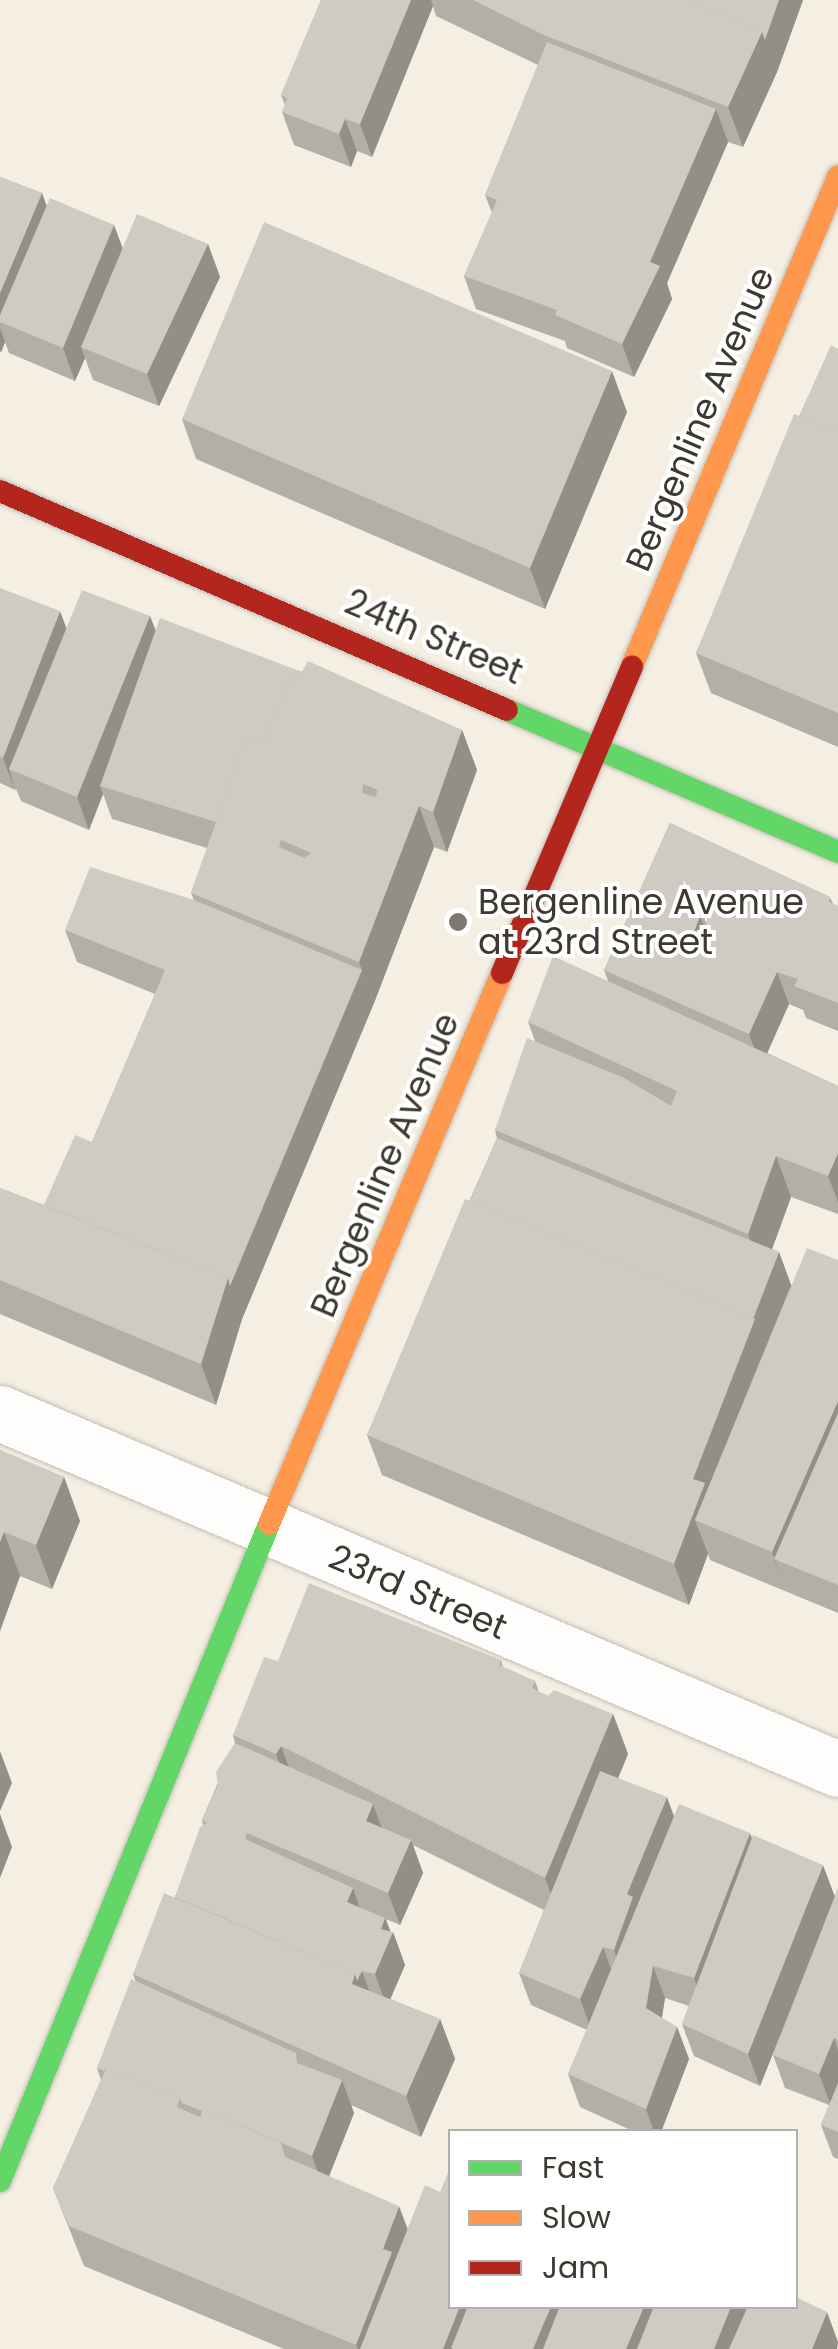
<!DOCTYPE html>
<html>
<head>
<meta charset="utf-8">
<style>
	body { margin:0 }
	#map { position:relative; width:838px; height:2349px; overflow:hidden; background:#f5efe3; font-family:Poppins,sans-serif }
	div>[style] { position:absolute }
	.roads { filter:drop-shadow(0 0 2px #c2beb4) drop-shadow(0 0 2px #c2beb4) }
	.street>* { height:55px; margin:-27.5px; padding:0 27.5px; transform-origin:27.5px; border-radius:27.5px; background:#fefdfb }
	.fast>* { height:22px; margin:-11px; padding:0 11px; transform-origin:11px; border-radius:11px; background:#63d668 }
	.slow>* { height:22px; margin:-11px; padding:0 11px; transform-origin:11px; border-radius:11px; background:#ff974d }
	.jam>* { height:22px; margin:-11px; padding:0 11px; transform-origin:11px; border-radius:11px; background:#b3261e }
	.wall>* { inset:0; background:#b3afa7 }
	.shaded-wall>* { inset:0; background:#928e88 }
	.building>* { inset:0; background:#d0cbc2 }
	.dots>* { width:28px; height:28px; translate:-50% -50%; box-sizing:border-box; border:5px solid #fff; border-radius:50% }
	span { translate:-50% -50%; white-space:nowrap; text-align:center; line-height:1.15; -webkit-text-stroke:8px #fff; paint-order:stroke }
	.street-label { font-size:35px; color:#3d3931 }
	.poi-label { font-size:35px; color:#3d3931 }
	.left { translate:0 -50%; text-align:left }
	.legend { position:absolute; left:448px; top:2129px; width:350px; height:180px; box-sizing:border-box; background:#fff; border:2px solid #b1b0ad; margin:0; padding:12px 18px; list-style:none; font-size:30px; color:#3d3931 }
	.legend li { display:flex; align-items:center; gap:20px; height:50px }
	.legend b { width:50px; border:2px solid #b1b0ad }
</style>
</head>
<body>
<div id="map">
	<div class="roads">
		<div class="street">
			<div style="left:0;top:1413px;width:910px;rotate:23.02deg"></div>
		</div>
		<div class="fast">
			<div style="left:507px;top:710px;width:360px;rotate:23.2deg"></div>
			<div style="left:0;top:2181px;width:710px;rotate:-67.73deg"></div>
		</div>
		<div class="slow">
			<div style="left:632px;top:666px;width:531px;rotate:-67.16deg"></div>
			<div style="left:269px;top:1524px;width:598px;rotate:-67.08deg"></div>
		</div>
		<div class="jam">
			<div style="left:0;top:491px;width:552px;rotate:23.36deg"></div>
			<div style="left:502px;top:973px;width:333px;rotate:-67deg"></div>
		</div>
	</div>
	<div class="wall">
		<div style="clip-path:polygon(321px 0,803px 0,777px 72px,743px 147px,728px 142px,667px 283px,672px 299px,634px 377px,567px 348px,565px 341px,476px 309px,464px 276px,492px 213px,485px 195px,538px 65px,436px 16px,433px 6px,372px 157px,357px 151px,351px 167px,294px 145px,282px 112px,285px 105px,281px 95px)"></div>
		<div style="clip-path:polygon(0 177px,42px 193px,46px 205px,114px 225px,123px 249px,208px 244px,220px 277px,159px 406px,93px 380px,85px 358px,75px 381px,9px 353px,5px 342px,0 352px)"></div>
		<div style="clip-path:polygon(838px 349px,838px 747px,711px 693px,696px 653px,799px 416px)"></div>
		<div style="clip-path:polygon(627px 412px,545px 609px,196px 459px,182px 419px)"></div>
		<div style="clip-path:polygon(0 588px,66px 628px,150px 616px,156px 631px,302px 672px,462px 730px,477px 770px,447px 852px,434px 847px,374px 1003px,242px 1319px,216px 1405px,0 1314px,0 1188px,44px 1205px,92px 1142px,155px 994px,77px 962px,65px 930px,194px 900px,191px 893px,207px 848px,112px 819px,103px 794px,89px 830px,21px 801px,16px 789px,15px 790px,0 783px)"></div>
		<div style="clip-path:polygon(670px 823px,830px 897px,833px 904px,838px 906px,838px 1031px,806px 1018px,803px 1010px,789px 1004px,767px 1053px,838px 1086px,838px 1214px,791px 1197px,772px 1249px,779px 1252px,791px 1285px,838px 1260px,838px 1613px,710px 1560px,708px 1554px,689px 1605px,382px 1475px,367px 1435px,497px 1138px,495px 1130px,535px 1041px,528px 1022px,608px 981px,604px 970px)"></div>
		<div style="clip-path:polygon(0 1450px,64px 1477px,80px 1521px,52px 1589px,20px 1576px,0 1631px)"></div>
		<div style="clip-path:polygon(501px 1660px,503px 1667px,535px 1681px,539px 1692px,548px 1696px,613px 1714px,628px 1754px,618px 1778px,674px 1816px,752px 1838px,835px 1896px,838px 1888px,838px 2159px,833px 2157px,821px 2125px,829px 2105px,785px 2088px,773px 2055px,785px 2024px,760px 2086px,694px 2056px,682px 2024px,689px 2006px,665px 1998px,662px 2018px,677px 2027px,689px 2059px,661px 2132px,635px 2132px,580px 2107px,568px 2074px,587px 2030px,531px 2005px,519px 1973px,544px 1910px,413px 1845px,423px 1873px,400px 1925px,386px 1919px,390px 1932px,393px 1932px,405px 1965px,390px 1999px,440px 2019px,455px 2059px,421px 2137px,351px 2105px,354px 2113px,329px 2176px,407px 2229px,450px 2306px,838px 2342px,837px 2349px,284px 2349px,84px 2266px,53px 2188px,101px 2080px,97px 2068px,136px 1982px,133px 1974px,175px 1897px,203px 1825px,202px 1820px,235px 1743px,233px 1735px,278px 1661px)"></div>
	</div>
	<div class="shaded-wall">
		<div style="clip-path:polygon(411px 0,431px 0,433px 6px,372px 157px,360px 124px)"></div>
		<div style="clip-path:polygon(779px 0,803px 0,777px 72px,743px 147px,728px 107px,762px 32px)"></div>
		<div style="clip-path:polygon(716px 109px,728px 142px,667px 283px,672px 299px,634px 377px,622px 344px,650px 262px)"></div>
		<div style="clip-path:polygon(345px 119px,357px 151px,351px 167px,339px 134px)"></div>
		<div style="clip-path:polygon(42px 193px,54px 226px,0 322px,0 293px)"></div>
		<div style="clip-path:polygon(114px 225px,126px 258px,81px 347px,85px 358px,75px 381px,63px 348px)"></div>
		<div style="clip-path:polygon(208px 244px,220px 277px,159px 406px,147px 374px)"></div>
		<div style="clip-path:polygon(0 328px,5px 342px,1px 353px,0 350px)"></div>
		<div style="clip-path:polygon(612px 371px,627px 412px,545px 609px,530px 568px)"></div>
		<div style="clip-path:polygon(60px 611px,72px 643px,9px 769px,15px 790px,3px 758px)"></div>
		<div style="clip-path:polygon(150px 616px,162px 648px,100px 786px,103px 794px,89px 830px,77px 797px)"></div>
		<div style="clip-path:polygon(462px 730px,477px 770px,447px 852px,433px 812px)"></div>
		<div style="clip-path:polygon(419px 806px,434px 847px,374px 1003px,359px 962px)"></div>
		<div style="clip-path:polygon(700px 916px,712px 949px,693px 935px)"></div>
		<div style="clip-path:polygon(362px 970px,374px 1003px,242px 1319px,216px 1405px,201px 1364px,228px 1278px)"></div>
		<div style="clip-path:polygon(777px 972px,789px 1004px,761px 1067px,749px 1034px)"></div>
		<div style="clip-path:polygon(838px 1153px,838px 1202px,828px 1176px)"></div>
		<div style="clip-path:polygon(776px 1156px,791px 1197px,763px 1274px,748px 1234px)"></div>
		<div style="clip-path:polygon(779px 1252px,791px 1285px,695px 1520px,708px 1554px,689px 1605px,674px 1564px,693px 1479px)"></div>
		<div style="clip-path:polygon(838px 1401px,838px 1474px,774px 1559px,786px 1592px,772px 1552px)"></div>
		<div style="clip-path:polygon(64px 1477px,80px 1521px,52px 1589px,36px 1545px)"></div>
		<div style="clip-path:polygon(4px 1532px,20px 1576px,0 1631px,0 1542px)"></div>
		<div style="clip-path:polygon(613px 1714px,628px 1754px,560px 1918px,545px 1878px)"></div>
		<div style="clip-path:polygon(281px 1746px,296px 1787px,291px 1794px,276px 1754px)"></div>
		<div style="clip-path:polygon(0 1751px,12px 1783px,0 1811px)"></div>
		<div style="clip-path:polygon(667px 1797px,679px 1830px,625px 1983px,614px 1950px,627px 1894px)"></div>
		<div style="clip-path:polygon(373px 1804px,385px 1837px,366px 1821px)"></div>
		<div style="clip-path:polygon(0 1814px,12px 1847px,0 1878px)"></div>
		<div style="clip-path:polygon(750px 1833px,762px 1865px,706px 2011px,694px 1978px)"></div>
		<div style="clip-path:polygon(411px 1840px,423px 1873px,400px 1925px,388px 1893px)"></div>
		<div style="clip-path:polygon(823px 1865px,835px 1897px,760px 2086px,748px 2054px)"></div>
		<div style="clip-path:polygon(353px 1888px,364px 1921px,347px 1902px)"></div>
		<div style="clip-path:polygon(385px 1918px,392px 1935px,393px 1932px,405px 1965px,387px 2007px,375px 1974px,381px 1929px)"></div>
		<div style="clip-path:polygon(603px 1947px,615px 1980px,592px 2032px,580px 1999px)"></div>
		<div style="clip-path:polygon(653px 1966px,665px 1998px,658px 2041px,646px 2008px)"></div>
		<div style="clip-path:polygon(362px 1971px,374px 2004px,352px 1984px,355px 1974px)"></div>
		<div style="clip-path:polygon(440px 2019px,455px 2059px,421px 2137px,406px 2096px)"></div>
		<div style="clip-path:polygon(677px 2027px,689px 2059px,661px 2132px,654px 2132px,646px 2109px)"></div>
		<div style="clip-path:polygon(834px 2038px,838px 2050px,838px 2089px,831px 2106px,819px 2074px)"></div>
		<div style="clip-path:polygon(342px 2080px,354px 2113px,324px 2189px,312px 2156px)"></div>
		<div style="clip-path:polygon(399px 2206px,414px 2246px,385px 2349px,358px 2349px,356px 2345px,383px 2249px)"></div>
		<div style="clip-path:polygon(460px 2306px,484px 2306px,452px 2349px,443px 2349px)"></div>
		<div style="clip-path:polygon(551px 2306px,576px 2306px,558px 2349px,533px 2349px)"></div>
		<div style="clip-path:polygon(644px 2306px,662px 2306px,652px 2349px,626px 2349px)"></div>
		<div style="clip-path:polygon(731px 2306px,754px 2306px,739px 2349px,714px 2349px)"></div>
		<div style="clip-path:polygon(827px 2312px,838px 2342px,837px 2349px,812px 2349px)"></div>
	</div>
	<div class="building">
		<div style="clip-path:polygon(321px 0,411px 0,360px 124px,345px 119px,339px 134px,282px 112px,287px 98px,281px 95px)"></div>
		<div style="clip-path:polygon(473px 0,686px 0,762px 32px,728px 107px,544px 35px)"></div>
		<div style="clip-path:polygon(686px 0,779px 0,765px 40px,762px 32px)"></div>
		<div style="clip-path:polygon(547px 42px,716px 109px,650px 262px,660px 266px,622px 344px,555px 315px,557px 310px,464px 276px,497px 200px,485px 195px)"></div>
		<div style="clip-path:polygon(0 177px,42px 193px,0 293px)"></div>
		<div style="clip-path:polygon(50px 198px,114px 225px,63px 348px,0 322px,0 315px)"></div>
		<div style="clip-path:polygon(137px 214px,208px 244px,147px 374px,81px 347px)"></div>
		<div style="clip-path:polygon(264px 222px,612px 371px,530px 568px,182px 419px)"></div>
		<div style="clip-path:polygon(831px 345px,838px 349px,838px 432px,799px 416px)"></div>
		<div style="clip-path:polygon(794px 414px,838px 432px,838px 713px,696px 653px)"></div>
		<div style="clip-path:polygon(0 588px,60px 611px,3px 758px,0 756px)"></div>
		<div style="clip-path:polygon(82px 590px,150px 616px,77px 797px,9px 769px)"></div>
		<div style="clip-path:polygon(160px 618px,302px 672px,296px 682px,290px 678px,264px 744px,246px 737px,216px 822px,100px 786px)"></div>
		<div style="clip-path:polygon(evenodd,308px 661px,462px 730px,433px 812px,419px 806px,359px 962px,191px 893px,246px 737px,264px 744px,290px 678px,296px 682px,308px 661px,363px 784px,378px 790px,375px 797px,362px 793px,363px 784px,308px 661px,281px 840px,311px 853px,304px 858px,279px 847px,281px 840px)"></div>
		<div style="clip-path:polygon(evenodd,670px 823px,830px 897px,829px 902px,838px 906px,838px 1003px,794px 986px,798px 979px,777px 972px,749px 1034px,604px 970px,670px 823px,700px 916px,708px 918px,701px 940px,693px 935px,700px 916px)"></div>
		<div style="clip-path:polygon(90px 867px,194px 900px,362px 970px,230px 1286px,228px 1278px,44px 1205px,75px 1135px,92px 1142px,165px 970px,65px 930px)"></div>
		<div style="clip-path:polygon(553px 956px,838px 1086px,838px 1153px,828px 1176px,776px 1156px,748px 1234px,495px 1130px,527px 1038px,624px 1078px,671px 1106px,677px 1091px,528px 1022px)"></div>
		<div style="clip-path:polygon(497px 1138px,779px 1252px,753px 1318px,470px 1201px)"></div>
		<div style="clip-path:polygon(0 1188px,228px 1278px,201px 1364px,0 1280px)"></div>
		<div style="clip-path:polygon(465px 1199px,755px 1319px,693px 1479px,705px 1483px,674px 1564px,367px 1435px)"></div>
		<div style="clip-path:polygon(807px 1248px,838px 1260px,838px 1401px,772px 1552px,695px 1520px)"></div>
		<div style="clip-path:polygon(838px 1413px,838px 1585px,774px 1559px)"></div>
		<div style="clip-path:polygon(0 1450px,64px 1477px,36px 1545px,4px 1532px,0 1542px)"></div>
		<div style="clip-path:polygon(309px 1583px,501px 1660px,499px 1665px,535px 1681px,532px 1688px,548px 1696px,554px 1690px,613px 1714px,545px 1878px,281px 1746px,276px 1754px,233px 1735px,264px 1657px,278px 1661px)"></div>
		<div style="clip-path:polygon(235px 1743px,373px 1804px,366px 1821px,411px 1840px,388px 1893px,247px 1833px,245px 1839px,353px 1888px,347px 1902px,385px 1918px,381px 1929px,393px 1932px,375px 1974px,362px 1971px,357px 1981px,355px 1974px,175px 1897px,200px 1827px,207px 1823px,202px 1820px,218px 1785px,216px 1772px)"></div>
		<div style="clip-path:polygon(600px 1771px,667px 1797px,627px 1894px,633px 1897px,614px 1950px,603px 1947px,580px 1999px,519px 1973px)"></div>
		<div style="clip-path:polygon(679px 1804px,750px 1833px,694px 1978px,653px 1966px,646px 2008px,677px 2027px,646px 2109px,568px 2074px)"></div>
		<div style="clip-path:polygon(753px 1835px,823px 1865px,748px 2054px,682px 2024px)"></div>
		<div style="clip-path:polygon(838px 1888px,838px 2040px,834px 2038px,819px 2074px,773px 2055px)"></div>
		<div style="clip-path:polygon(164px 1893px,355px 1974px,352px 1984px,440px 2019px,406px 2096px,133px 1974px)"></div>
		<div style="clip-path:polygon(131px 1979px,296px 2053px,297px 2063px,342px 2080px,312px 2156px,203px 2109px,202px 2111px,182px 2103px,180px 2098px,106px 2069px,104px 2071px,97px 2068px)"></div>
		<div style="clip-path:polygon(106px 2069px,180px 2098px,177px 2107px,200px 2117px,203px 2109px,281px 2143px,285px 2157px,399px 2206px,383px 2249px,392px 2252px,356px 2345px,69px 2226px,53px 2188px)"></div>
		<div style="clip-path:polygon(838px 2083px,838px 2132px,821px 2125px)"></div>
		<div style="clip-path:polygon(450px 2168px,450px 2306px,460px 2306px,443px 2349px,360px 2349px,425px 2185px,440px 2192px)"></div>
		<div style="clip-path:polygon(796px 2297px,827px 2312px,812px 2349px,729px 2349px,748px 2306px,796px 2306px)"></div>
		<div style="clip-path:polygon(468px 2306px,551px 2306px,533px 2349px,454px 2349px,451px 2348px)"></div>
		<div style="clip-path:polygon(560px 2306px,644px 2306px,626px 2349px,543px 2349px)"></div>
		<div style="clip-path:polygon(654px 2306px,731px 2306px,714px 2349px,637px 2349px)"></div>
	</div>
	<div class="dots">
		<div style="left:458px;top:922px;background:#7d796f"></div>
	</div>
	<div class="street-label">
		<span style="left:700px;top:419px;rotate:-67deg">Bergenline Avenue</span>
		<span style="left:434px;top:637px;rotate:23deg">24th Street</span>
		<span style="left:385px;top:1165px;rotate:-67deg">Bergenline Avenue</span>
		<span style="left:418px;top:1592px;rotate:23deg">23rd Street</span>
	</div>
	<div class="poi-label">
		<span class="left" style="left:478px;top:922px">Bergenline Avenue<br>at 23rd Street</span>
	</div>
	<ul class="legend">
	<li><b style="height:12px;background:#63d668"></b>Fast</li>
	<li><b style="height:12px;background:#ff974d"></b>Slow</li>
	<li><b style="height:12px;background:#b3261e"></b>Jam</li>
	</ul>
</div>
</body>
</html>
